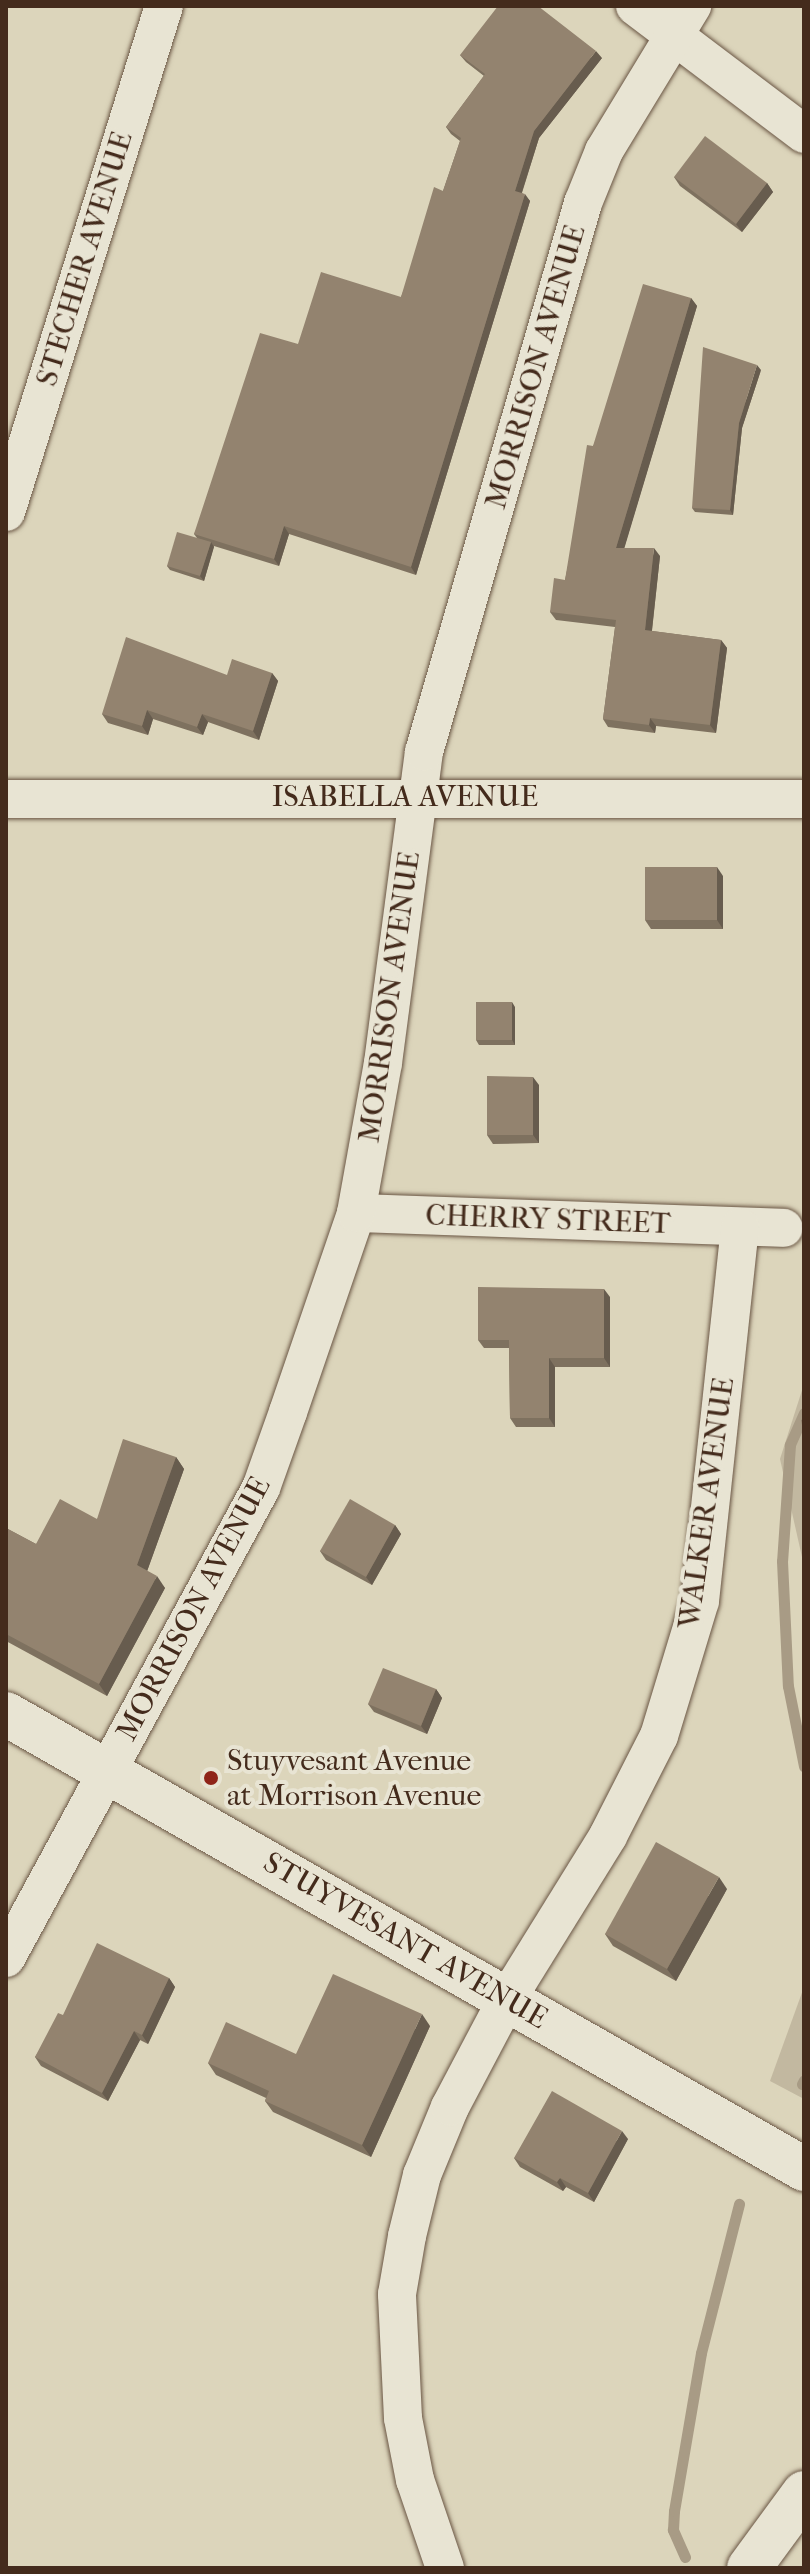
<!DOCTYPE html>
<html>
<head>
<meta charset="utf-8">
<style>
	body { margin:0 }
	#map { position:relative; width:810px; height:2574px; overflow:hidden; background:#dcd5bb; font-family:"IM FELL French Canon",serif }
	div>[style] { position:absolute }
	.green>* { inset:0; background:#c2b8a0 }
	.stream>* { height:11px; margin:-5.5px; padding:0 5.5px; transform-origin:5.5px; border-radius:5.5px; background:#a89b85 }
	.roads { filter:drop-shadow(0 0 2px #6a5644) drop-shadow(0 0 2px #6a5644) }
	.minor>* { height:38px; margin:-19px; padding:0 19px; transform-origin:19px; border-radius:19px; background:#e8e4d3 }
	.tertiary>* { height:44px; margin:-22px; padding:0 22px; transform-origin:22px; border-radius:22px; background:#e8e4d3 }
	.secondary>* { height:44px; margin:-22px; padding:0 22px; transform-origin:22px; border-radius:22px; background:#e8e4d3 }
	.wall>* { inset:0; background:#7e715f }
	.shaded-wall>* { inset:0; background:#675c4e }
	.building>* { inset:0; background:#93836f }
	.dots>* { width:22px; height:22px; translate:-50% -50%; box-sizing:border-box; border:4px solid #e8e4d3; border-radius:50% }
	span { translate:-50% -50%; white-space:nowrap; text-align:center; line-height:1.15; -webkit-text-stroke:8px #e8e4d3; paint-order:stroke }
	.street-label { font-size:30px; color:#442b1c }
	.poi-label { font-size:30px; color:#442b1c }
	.left { translate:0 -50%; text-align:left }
	.frame { position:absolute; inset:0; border:8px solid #442b1c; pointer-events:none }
</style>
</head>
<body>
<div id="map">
	<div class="green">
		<div style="clip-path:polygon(804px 1384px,804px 1566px,780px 1459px)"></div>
		<div style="clip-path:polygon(804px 1987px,804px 2099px,770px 2081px)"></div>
	</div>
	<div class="stream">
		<div style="left:804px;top:1413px;width:35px;rotate:114deg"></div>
		<div style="left:790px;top:1445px;width:116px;rotate:93.9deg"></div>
		<div style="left:782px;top:1561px;width:125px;rotate:87.3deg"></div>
		<div style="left:788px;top:1686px;width:82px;rotate:78.7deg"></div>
		<div style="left:802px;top:2084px;width:4px;rotate:-63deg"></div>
		<div style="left:685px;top:2557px;width:30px;rotate:-114deg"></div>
		<div style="left:673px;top:2530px;width:19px;rotate:-87deg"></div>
		<div style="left:674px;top:2511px;width:160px;rotate:-80.3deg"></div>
		<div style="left:701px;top:2353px;width:154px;rotate:-75.7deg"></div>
	</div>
	<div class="roads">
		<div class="minor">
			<div style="left:635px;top:6px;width:212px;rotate:37.1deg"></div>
			<div style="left:6px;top:512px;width:530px;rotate:-72.66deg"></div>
			<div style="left:6px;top:799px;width:798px"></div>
			<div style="left:356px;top:1213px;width:428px;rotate:2deg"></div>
			<div style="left:6px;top:1958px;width:535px;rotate:-61.52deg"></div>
			<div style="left:261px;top:1488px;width:81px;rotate:-70.4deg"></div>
			<div style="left:288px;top:1412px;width:210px;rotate:-71.1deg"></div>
			<div style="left:356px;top:1213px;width:152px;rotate:-79.8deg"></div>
			<div style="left:383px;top:1063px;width:314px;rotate:-82.5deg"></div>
			<div style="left:424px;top:752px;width:572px;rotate:-73.85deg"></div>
			<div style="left:583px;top:203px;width:56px;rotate:-68deg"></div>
			<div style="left:604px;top:151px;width:170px;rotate:-58.7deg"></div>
			<div style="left:445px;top:2568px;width:93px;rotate:-108.8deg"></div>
			<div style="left:415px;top:2480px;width:63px;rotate:-101deg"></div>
			<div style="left:403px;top:2418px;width:124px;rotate:-92.8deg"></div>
			<div style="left:397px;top:2294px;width:59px;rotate:-80.2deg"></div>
			<div style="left:407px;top:2236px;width:63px;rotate:-76.2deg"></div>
			<div style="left:422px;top:2175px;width:74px;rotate:-67.6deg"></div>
			<div style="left:450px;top:2107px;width:122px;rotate:-62.2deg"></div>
			<div style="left:507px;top:1999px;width:192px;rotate:-58.2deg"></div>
			<div style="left:608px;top:1836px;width:112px;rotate:-63deg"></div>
			<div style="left:659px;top:1736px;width:141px;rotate:-73.1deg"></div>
			<div style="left:700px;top:1601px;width:376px;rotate:-83.9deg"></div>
		</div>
		<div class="tertiary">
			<div style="left:749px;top:2568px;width:93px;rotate:-53.7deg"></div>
		</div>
		<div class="secondary">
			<div style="left:6px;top:1714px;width:919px;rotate:29.69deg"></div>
		</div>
	</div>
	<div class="wall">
		<div style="clip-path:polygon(460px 55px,602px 58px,539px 138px,522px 193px,530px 201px,416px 575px,289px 534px,279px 566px,214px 546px,204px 581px,170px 570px,167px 566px,197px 538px,194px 534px,298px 344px,401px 297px,443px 191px,460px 141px,451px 134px,446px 127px,484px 76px,466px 62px)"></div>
		<div style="clip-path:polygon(674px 177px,767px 183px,773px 192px,742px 232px,680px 186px)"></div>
		<div style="clip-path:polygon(691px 298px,697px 306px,624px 548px,660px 556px,652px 631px,721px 640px,727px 648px,716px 733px,656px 726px,655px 733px,608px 727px,603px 719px,615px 627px,556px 620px,550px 612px,565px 580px,593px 446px)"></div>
		<div style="clip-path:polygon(761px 370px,742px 428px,733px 515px,695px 512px,692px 508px)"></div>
		<div style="clip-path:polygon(272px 673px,278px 681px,259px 740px,208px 722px,203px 735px,153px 719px,148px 735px,108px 723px,102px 714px,227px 675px)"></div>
		<div style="clip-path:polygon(723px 876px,723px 929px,651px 929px,645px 920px)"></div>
		<div style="clip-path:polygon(515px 1007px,515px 1045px,479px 1045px,476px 1040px)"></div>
		<div style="clip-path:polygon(539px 1085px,539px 1143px,493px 1144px,487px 1135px)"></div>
		<div style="clip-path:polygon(610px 1297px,610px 1367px,555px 1367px,555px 1427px,516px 1427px,510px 1418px,509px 1348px,484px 1348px,478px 1340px)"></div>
		<div style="clip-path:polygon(176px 1457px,184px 1469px,147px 1571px,165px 1588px,107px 1696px,6px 1641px,6px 1528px,36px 1544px,97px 1519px)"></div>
		<div style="clip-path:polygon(395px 1525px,401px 1534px,372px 1585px,326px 1560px,320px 1551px)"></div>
		<div style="clip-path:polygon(436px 1689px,442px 1698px,427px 1734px,374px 1712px,368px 1704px)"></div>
		<div style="clip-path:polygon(727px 1889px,676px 1981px,613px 1946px,605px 1934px)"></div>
		<div style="clip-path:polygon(169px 1978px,175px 1987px,148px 2044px,140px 2040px,108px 2101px,41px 2066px,35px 2057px,63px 2015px)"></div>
		<div style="clip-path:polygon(430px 2026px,371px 2157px,273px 2112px,265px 2101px,266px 2098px,216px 2075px,208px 2063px,296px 2054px)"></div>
		<div style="clip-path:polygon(628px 2139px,594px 2202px,566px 2187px,563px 2191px,520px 2167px,514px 2158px)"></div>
	</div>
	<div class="shaded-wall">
		<div style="clip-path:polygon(596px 51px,602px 58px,539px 138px,520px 198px,515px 191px,534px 131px)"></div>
		<div style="clip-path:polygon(767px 183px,773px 192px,742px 232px,736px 224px)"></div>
		<div style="clip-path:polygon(525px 194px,530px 201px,416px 575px,411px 567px)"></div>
		<div style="clip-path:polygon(691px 298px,697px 306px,622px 556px,616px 548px)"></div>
		<div style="clip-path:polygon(757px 365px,761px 370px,742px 428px,733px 515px,730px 510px,739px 423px)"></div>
		<div style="clip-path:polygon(284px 526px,289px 534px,279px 566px,274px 559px)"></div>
		<div style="clip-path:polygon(211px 542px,214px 547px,204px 581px,200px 576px)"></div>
		<div style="clip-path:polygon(654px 548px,660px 556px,651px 638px,645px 630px)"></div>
		<div style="clip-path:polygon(721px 640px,727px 648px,716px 733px,710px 725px)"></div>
		<div style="clip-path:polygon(272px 673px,278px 681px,259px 740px,253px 731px)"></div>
		<div style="clip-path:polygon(147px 710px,153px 719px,148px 735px,142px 726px)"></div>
		<div style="clip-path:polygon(202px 714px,208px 722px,203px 735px,197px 727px)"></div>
		<div style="clip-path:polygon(650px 718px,656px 726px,655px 733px,649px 725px)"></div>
		<div style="clip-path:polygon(717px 867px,723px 876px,723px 929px,717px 920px)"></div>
		<div style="clip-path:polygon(512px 1002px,515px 1007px,515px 1045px,512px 1040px)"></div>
		<div style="clip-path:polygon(533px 1077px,539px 1085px,539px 1143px,533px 1135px)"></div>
		<div style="clip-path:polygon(604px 1289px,610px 1297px,610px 1367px,604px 1358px)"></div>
		<div style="clip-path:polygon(549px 1358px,555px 1367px,555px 1427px,549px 1418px)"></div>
		<div style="clip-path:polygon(176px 1457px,184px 1469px,145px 1577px,137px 1565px)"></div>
		<div style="clip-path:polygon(395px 1525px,401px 1534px,372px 1585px,366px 1577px)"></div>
		<div style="clip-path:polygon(157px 1576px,165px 1588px,107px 1696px,99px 1684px)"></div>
		<div style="clip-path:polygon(436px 1689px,442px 1698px,427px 1734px,421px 1726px)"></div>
		<div style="clip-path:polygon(719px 1877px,727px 1889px,676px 1981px,667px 1969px)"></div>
		<div style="clip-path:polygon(169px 1978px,175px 1987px,148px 2044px,142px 2035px)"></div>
		<div style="clip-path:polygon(422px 2014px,430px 2026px,371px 2157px,362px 2145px)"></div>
		<div style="clip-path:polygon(134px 2031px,140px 2040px,108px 2101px,102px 2093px)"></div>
		<div style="clip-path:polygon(622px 2131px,628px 2139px,594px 2202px,588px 2193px)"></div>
		<div style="clip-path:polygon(560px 2178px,566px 2187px,563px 2191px,557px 2182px)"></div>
	</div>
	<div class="building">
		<div style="clip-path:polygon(498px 6px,538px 6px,596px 51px,534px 131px,515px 191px,525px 194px,411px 567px,284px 526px,274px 559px,194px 534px,260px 333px,298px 344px,321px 272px,401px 297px,434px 187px,443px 191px,461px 138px,446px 127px,485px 74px,460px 55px)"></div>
		<div style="clip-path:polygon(705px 136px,767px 183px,736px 224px,674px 177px)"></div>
		<div style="clip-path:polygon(643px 284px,691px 298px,616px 548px,654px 548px,645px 630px,721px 640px,710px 725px,650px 718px,649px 725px,603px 719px,616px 620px,550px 612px,554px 578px,565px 580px,587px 445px,593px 446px)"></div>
		<div style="clip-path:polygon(703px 347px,757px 365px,739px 423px,730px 510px,692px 508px)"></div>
		<div style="clip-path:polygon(177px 532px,211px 542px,200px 576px,167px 566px)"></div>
		<div style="clip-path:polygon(126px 637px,227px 675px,232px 659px,272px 673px,253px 731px,202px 714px,197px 727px,147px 710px,142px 726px,102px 714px)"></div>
		<div style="clip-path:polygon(645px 867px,717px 867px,717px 920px,645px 920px)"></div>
		<div style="clip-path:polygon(476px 1002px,512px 1002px,512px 1040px,476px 1040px)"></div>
		<div style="clip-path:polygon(487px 1076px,533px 1077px,533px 1135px,487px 1135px)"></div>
		<div style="clip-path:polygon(478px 1287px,604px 1289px,604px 1358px,549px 1358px,549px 1418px,510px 1418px,509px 1340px,478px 1340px)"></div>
		<div style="clip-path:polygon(804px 1419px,804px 1435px,801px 1420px)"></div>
		<div style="clip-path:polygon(123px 1439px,176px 1457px,137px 1565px,157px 1576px,99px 1684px,6px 1634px,6px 1528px,36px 1544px,60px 1499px,97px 1519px)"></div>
		<div style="clip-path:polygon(350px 1499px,395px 1525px,366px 1577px,320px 1551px)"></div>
		<div style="clip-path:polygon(383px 1668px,436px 1689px,421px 1726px,368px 1704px)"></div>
		<div style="clip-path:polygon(656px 1842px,719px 1877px,667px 1969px,605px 1934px)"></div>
		<div style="clip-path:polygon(97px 1943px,169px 1978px,142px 2035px,134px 2031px,102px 2093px,35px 2057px,58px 2013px,63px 2015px)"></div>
		<div style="clip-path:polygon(333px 1974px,422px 2014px,362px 2145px,265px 2101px,269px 2091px,208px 2063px,226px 2022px,296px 2054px)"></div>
		<div style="clip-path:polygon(552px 2091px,622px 2131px,588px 2193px,560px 2178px,557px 2182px,514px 2158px)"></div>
	</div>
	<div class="dots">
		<div style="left:211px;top:1778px;background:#8f2418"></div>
	</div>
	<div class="street-label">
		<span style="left:85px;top:259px;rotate:-73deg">STECHER AVENUE</span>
		<span style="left:536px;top:367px;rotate:-74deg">MORRISON AVENUE</span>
		<span style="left:405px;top:797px">ISABELLA AVENUE</span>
		<span style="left:390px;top:997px;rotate:-82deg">MORRISON AVENUE</span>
		<span style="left:548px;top:1220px;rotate:2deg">CHERRY STREET</span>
		<span style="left:707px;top:1503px;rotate:-82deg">WALKER AVENUE</span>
		<span style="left:194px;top:1609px;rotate:-62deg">MORRISON AVENUE</span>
		<span style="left:405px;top:1941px;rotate:30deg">STUYVESANT AVENUE</span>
	</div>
	<div class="poi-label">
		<span class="left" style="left:227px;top:1778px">Stuyvesant Avenue<br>at Morrison Avenue</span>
	</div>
	<div class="frame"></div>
</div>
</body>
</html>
